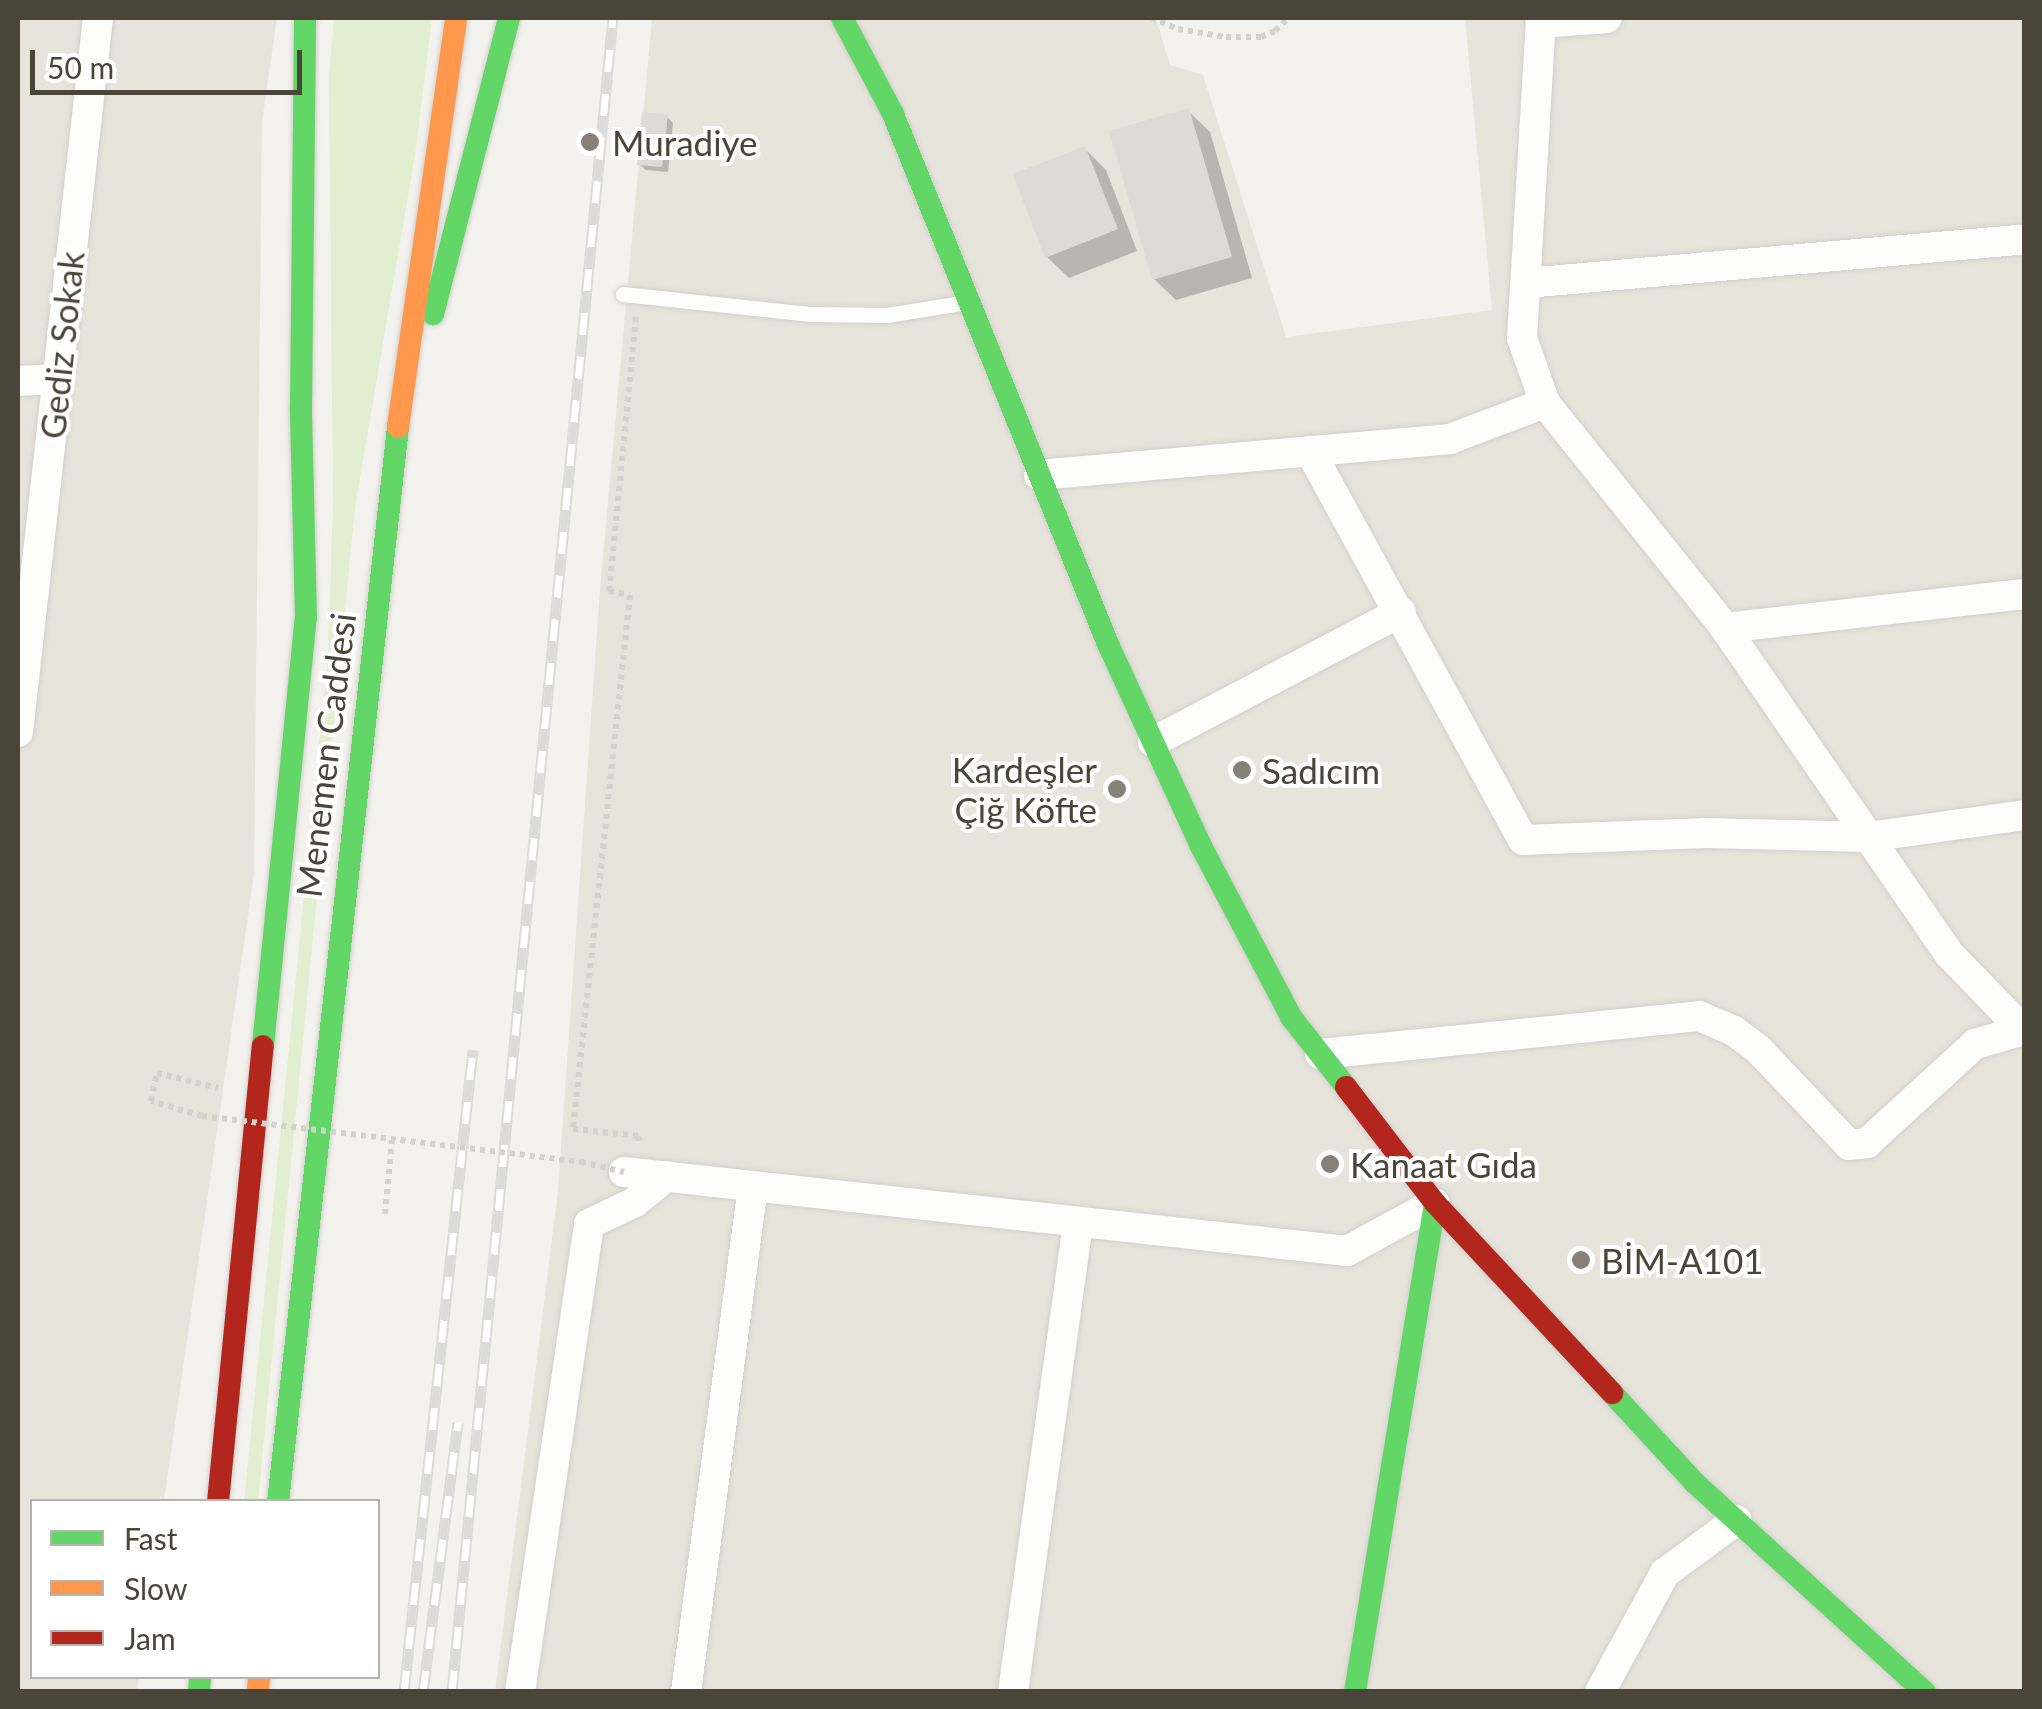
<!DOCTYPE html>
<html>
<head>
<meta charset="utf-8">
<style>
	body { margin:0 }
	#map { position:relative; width:2042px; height:1709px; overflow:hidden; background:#f4f2ee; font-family:Lato,sans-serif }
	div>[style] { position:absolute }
	.residential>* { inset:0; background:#e7e4dc }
	.green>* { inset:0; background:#e1eecf }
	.shadow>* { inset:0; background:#0003 }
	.building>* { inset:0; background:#dedbd6 }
	.path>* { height:6px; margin-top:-3px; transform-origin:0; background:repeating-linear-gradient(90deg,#d3d2cc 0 5px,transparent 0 10px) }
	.roads { filter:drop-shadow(0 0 2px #d2d0cb) drop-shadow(0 0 2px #d2d0cb) }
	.lane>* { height:15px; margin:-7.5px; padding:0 7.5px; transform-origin:7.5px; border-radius:7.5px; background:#fdfdfc }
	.street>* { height:30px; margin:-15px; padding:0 15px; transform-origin:15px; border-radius:15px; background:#fdfdfc }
	.fast>* { height:22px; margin:-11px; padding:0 11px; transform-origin:11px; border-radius:11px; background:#63d668 }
	.slow>* { height:22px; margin:-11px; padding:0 11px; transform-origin:11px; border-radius:11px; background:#ff974d }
	.jam>* { height:22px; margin:-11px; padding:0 11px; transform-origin:11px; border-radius:11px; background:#b3261e }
	.rail>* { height:11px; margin-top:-5.5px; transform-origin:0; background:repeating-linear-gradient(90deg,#fff 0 22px,#dbdbda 0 44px); box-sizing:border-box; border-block:2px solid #dbdbda }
	.path-bridge>* { height:6px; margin-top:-3px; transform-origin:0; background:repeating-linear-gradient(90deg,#d3d2cc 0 5px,transparent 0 10px) }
	.dots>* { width:28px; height:28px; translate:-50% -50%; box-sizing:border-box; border:5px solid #fff; border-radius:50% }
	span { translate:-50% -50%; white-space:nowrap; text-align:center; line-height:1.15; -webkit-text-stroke:8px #fff; paint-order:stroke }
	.poi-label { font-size:35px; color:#4b4439 }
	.left { translate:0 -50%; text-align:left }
	.right { translate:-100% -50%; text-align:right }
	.street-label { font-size:35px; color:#4b4439 }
	.frame { position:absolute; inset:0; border:20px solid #4b4439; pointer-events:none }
	.legend { position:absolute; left:30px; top:1499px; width:350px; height:180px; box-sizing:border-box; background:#fff; border:2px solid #b7b4b0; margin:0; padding:12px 18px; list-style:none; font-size:30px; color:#4b4439 }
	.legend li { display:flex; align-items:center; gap:20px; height:50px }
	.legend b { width:50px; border:2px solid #b7b4b0 }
	.scale { position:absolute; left:30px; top:50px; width:272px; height:45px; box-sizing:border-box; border:5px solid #4b4439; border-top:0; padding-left:12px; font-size:30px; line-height:35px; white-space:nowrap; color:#4b4439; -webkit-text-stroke:8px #fff; paint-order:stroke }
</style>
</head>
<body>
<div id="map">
	<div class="residential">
		<div style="clip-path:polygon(18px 18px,277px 18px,262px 122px,254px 874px,164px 1501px,32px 1502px,32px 1676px,139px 1677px,137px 1691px,18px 1691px)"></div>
		<div style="clip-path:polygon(652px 18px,1156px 18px,1170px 65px,1203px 75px,1286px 337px,1492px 310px,1465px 18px,2024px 18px,2024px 1691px,495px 1692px,558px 1191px,600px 589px)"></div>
	</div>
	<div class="green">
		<div style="clip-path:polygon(334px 18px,432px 18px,415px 155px,355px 507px,258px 1501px,244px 1502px,328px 654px,333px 505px,329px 76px)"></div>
	</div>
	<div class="shadow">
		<div style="clip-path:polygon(1188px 111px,1210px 132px,1252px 278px,1176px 300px,1154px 279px)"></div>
		<div style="clip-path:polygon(666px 116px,673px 123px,668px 172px,646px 170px,639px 164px)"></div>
		<div style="clip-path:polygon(1085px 149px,1106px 170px,1137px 251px,1069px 278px,1047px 257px)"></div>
	</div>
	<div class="building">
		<div style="clip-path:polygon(1189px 108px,1232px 257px,1152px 280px,1109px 131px)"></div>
		<div style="clip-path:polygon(642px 112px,668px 114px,662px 167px,637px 165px)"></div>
		<div style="clip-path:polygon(1085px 146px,1118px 229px,1045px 258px,1013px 174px)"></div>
	</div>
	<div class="path">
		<div style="left:1151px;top:18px;width:29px;rotate:22deg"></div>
		<div style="left:1178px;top:29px;width:49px;rotate:9.5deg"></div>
		<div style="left:1226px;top:37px;width:35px"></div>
		<div style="left:1261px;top:37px;width:15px;rotate:-23deg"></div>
		<div style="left:1275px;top:31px;width:18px;rotate:-45deg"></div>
		<div style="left:636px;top:317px;width:275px;rotate:95.6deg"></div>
		<div style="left:609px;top:591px;width:21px;rotate:11deg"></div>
		<div style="left:630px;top:595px;width:537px;rotate:96.09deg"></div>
		<div style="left:573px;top:1129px;width:66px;rotate:6.1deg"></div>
		<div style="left:639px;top:1136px;width:7px;rotate:98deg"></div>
		<div style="left:202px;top:1116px;width:53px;rotate:-163.6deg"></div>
		<div style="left:151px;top:1101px;width:29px;rotate:-78deg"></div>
		<div style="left:157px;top:1073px;width:63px;rotate:13.8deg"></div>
		<div style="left:385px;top:1214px;width:74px;rotate:-84.6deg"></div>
	</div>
	<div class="roads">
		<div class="lane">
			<div style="left:623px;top:294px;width:189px;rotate:6.1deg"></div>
			<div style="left:811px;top:314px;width:76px;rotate:0.8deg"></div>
			<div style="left:887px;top:315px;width:81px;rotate:-9.2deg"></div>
		</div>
		<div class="street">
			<div style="left:1541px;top:18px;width:321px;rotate:93.4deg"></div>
			<div style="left:1522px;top:338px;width:69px;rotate:70.5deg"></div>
			<div style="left:1545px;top:403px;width:288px;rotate:51.3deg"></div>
			<div style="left:1725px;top:628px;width:397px;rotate:55.5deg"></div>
			<div style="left:1950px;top:955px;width:106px;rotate:45.8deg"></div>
			<div style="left:1541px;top:23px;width:66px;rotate:-4.3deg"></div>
			<div style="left:1526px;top:283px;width:500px;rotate:-5deg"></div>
			<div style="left:18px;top:381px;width:40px;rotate:-2.9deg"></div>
			<div style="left:1310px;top:451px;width:443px;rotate:61.3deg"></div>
			<div style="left:1523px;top:840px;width:184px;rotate:-2.2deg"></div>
			<div style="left:1707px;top:833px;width:161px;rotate:1.4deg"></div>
			<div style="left:1868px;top:837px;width:158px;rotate:-8deg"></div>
			<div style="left:1039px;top:475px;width:413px;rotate:-5deg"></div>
			<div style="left:1450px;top:439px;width:102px;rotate:-20.8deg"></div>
			<div style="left:1725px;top:628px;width:301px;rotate:-6.5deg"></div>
			<div style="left:18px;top:732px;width:718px;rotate:-83.61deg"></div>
			<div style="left:1153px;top:742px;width:280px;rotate:-27.7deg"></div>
			<div style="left:1320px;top:1054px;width:381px;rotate:-5.7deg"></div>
			<div style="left:1699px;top:1016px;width:38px;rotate:23deg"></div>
			<div style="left:1734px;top:1031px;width:30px;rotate:37deg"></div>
			<div style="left:1758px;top:1049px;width:132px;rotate:46.5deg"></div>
			<div style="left:1849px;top:1145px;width:18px;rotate:-6deg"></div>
			<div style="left:1867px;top:1143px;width:147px;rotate:-42.5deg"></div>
			<div style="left:1975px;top:1044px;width:51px;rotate:-15.9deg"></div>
			<div style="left:624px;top:1172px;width:727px;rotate:6.24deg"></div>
			<div style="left:1347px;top:1251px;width:100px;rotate:-28.6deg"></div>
			<div style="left:520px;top:1692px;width:473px;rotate:-81.6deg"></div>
			<div style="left:589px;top:1224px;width:51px;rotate:-25.6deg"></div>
			<div style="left:635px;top:1202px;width:41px;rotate:-39.1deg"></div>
			<div style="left:686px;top:1692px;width:510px;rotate:-82.46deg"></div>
			<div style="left:1013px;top:1692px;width:474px;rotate:-82.1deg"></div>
			<div style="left:1600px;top:1692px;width:136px;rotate:-61.4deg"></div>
			<div style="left:1665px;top:1573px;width:89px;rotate:-36.4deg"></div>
		</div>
		<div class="fast">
			<div style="left:842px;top:18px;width:109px;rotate:62deg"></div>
			<div style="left:893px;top:114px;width:572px;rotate:67.92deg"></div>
			<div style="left:1108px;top:644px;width:222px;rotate:65.3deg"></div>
			<div style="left:1201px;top:846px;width:193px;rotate:62.2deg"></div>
			<div style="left:1291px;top:1017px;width:89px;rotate:51.8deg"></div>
			<div style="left:433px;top:314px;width:306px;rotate:-75.6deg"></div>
			<div style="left:263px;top:1046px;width:430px;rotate:-84.3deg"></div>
			<div style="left:306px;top:618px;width:210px;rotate:-91.4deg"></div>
			<div style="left:301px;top:408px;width:390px;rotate:-89.4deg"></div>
			<div style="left:1612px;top:1393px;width:122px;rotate:47.3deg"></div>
			<div style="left:1695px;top:1483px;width:311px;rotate:42.3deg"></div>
			<div style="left:278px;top:1502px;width:1082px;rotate:-83.63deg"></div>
			<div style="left:199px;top:1692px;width:16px;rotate:-86deg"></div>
			<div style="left:1355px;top:1692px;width:496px;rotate:-80.7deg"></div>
		</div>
		<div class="slow">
			<div style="left:398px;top:427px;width:413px;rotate:-81.9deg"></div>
			<div style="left:258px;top:1692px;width:16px;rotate:-86deg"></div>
		</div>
		<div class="jam">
			<div style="left:1346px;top:1087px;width:146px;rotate:52.5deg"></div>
			<div style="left:1435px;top:1203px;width:260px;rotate:47deg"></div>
			<div style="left:218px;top:1502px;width:458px;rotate:-84.4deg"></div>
		</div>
	</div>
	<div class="rail">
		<div style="left:404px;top:1692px;width:646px;rotate:-83.87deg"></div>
		<div style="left:423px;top:1692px;width:272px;rotate:-82.6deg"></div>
		<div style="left:452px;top:1692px;width:1682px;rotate:-84.51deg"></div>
	</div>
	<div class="path-bridge">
		<div style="left:202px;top:1116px;width:382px;rotate:6.9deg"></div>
		<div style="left:581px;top:1162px;width:44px;rotate:13.1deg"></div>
	</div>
	<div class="dots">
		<div style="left:590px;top:142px;background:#868178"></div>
		<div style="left:1242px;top:770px;background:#868178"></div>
		<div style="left:1117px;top:789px;background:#868178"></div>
		<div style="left:1330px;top:1164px;background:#868178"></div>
		<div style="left:1581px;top:1260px;background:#868178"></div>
	</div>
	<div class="poi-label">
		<span class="left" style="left:612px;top:142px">Muradiye</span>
		<span class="right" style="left:1097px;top:789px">Kardeşler<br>Çiğ Köfte</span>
		<span class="left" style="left:1262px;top:770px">Sadıcım</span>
		<span class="left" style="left:1350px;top:1164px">Kanaat Gıda</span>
		<span class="left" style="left:1601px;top:1260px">BİM-A101</span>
	</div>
	<div class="street-label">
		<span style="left:61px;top:345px;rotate:-84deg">Gediz Sokak</span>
		<span style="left:325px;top:755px;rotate:-83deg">Menemen Caddesi</span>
	</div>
	<div class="frame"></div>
	<ul class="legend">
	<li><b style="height:12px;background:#63d668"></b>Fast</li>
	<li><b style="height:12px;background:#ff974d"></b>Slow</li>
	<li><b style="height:12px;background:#b3261e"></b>Jam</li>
	</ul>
	<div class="scale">50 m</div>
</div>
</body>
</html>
